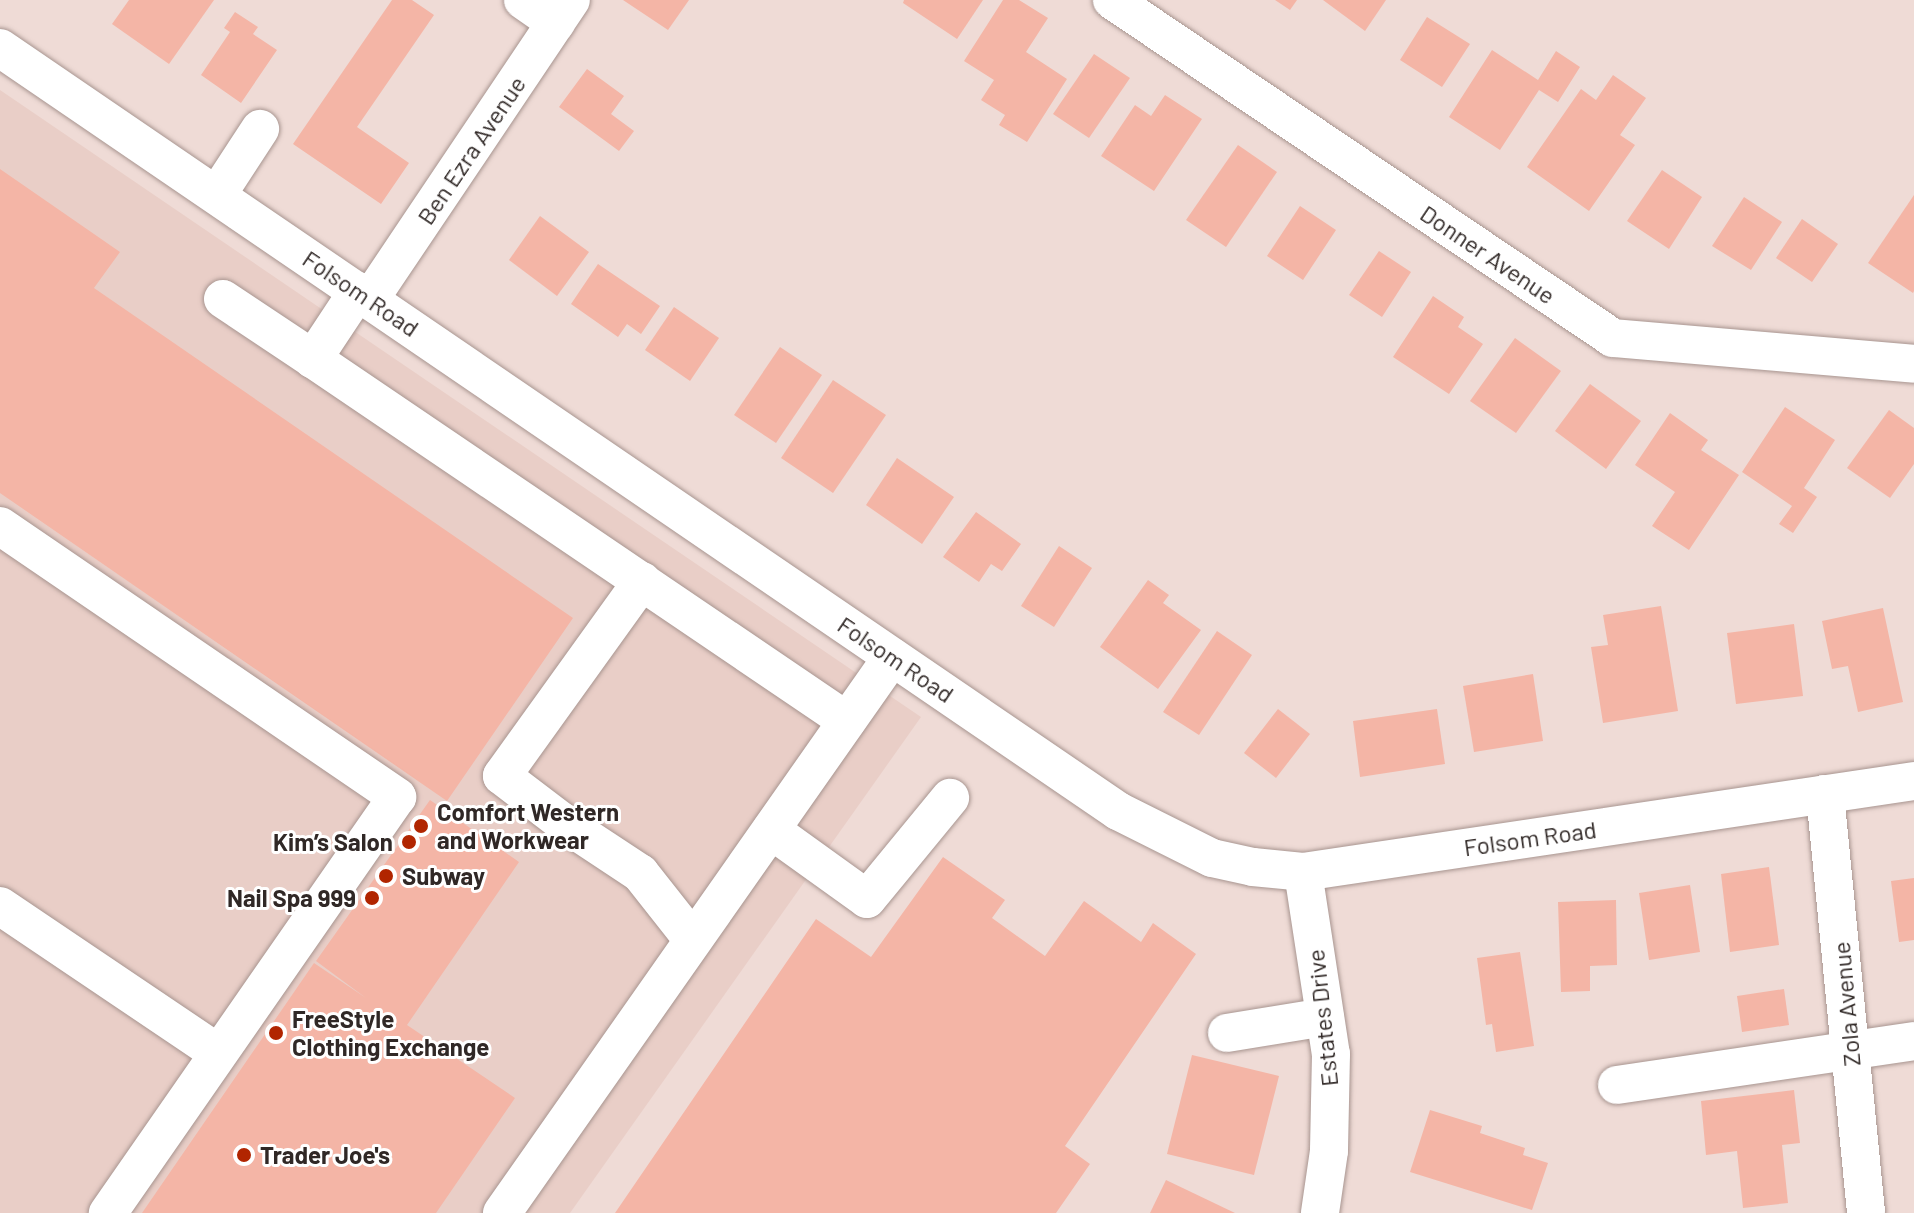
<!DOCTYPE html>
<html>
<head>
<meta charset="utf-8">
<style>
	body { margin:0 }
	#map { position:relative; width:1914px; height:1213px; overflow:hidden; background:#efdbd6; font-family:Barlow,sans-serif }
	div>[style] { position:absolute }
	.built>* { inset:0; background:#e9cec7 }
	.building>* { inset:0; background:#f4b5a6 }
	.roads { filter:drop-shadow(0 0 2px #a89590) drop-shadow(0 0 2px #a89590) }
	.minor>* { height:38px; margin:-19px; padding:0 19px; transform-origin:19px; border-radius:19px; background:#fff }
	.dots>* { width:22px; height:22px; translate:-50% -50%; box-sizing:border-box; border:4px solid #fff; border-radius:50% }
	span { translate:-50% -50%; white-space:nowrap; text-align:center; line-height:1.15; -webkit-text-stroke:6px #fff; paint-order:stroke }
	.street-label { font-size:24px; color:#302826 }
	.poi-label { font-size:24px; color:#302826; font-weight:700 }
	.left { translate:0 -50%; text-align:left }
	.right { translate:-100% -50%; text-align:right }
</style>
</head>
<body>
<div id="map">
	<div class="built">
		<div style="clip-path:polygon(0 90px,921px 717px,570px 1213px,0 1213px)"></div>
	</div>
	<div class="building">
		<div style="clip-path:polygon(129px 0,214px 0,169px 64px,112px 24px)"></div>
		<div style="clip-path:polygon(392px 0,412px 0,434px 15px,357px 127px,409px 163px,381px 204px,293px 144px)"></div>
		<div style="clip-path:polygon(623px 0,689px 0,668px 30px)"></div>
		<div style="clip-path:polygon(904px 0,983px 0,957px 39px,903px 3px)"></div>
		<div style="clip-path:polygon(1003px 0,1019px 0,1048px 18px,1026px 52px,1067px 79px,1027px 142px,999px 125px,1005px 115px,981px 100px,994px 80px,964px 61px)"></div>
		<div style="clip-path:polygon(1275px 0,1297px 0,1290px 10px)"></div>
		<div style="clip-path:polygon(1323px 0,1386px 0,1365px 31px)"></div>
		<div style="clip-path:polygon(235px 12px,258px 27px,253px 34px,277px 50px,241px 103px,201px 75px,230px 32px,224px 28px)"></div>
		<div style="clip-path:polygon(1427px 17px,1470px 44px,1442px 87px,1400px 60px)"></div>
		<div style="clip-path:polygon(1492px 50px,1538px 80px,1556px 51px,1580px 67px,1558px 102px,1539px 90px,1500px 150px,1449px 117px)"></div>
		<div style="clip-path:polygon(1094px 54px,1130px 78px,1089px 138px,1053px 114px)"></div>
		<div style="clip-path:polygon(587px 69px,624px 96px,611px 114px,634px 131px,619px 151px,559px 107px)"></div>
		<div style="clip-path:polygon(1613px 75px,1646px 98px,1620px 135px,1635px 145px,1589px 211px,1527px 167px,1581px 89px,1596px 100px)"></div>
		<div style="clip-path:polygon(1165px 95px,1202px 119px,1154px 191px,1101px 156px,1135px 105px,1151px 116px)"></div>
		<div style="clip-path:polygon(1238px 145px,1277px 172px,1226px 247px,1186px 220px)"></div>
		<div style="clip-path:polygon(0 169px,120px 252px,94px 288px,573px 618px,447px 801px,0 493px)"></div>
		<div style="clip-path:polygon(1662px 170px,1702px 197px,1669px 249px,1627px 221px)"></div>
		<div style="clip-path:polygon(1914px 195px,1914px 291px,1913px 293px,1868px 263px)"></div>
		<div style="clip-path:polygon(1744px 197px,1782px 222px,1751px 270px,1712px 246px)"></div>
		<div style="clip-path:polygon(1300px 206px,1336px 230px,1303px 280px,1267px 256px)"></div>
		<div style="clip-path:polygon(540px 216px,589px 252px,557px 296px,509px 260px)"></div>
		<div style="clip-path:polygon(1802px 219px,1838px 244px,1812px 282px,1776px 258px)"></div>
		<div style="clip-path:polygon(1379px 251px,1411px 272px,1382px 317px,1349px 295px)"></div>
		<div style="clip-path:polygon(598px 264px,660px 306px,641px 334px,627px 324px,618px 337px,571px 304px)"></div>
		<div style="clip-path:polygon(1433px 296px,1464px 317px,1458px 327px,1483px 344px,1449px 394px,1393px 357px)"></div>
		<div style="clip-path:polygon(674px 307px,719px 338px,690px 381px,645px 350px)"></div>
		<div style="clip-path:polygon(1515px 338px,1561px 371px,1516px 433px,1470px 401px)"></div>
		<div style="clip-path:polygon(780px 347px,822px 375px,776px 443px,734px 415px)"></div>
		<div style="clip-path:polygon(833px 380px,886px 415px,833px 493px,781px 458px)"></div>
		<div style="clip-path:polygon(1590px 384px,1641px 421px,1606px 469px,1555px 431px)"></div>
		<div style="clip-path:polygon(1785px 407px,1835px 440px,1804px 488px,1817px 497px,1793px 533px,1779px 524px,1792px 506px,1742px 472px)"></div>
		<div style="clip-path:polygon(1889px 410px,1914px 428px,1914px 464px,1890px 498px,1847px 468px)"></div>
		<div style="clip-path:polygon(1670px 413px,1708px 440px,1701px 450px,1739px 475px,1689px 550px,1652px 526px,1675px 492px,1635px 465px)"></div>
		<div style="clip-path:polygon(897px 458px,954px 497px,922px 544px,866px 505px)"></div>
		<div style="clip-path:polygon(976px 512px,1021px 544px,1002px 571px,991px 564px,979px 582px,943px 557px)"></div>
		<div style="clip-path:polygon(1059px 546px,1092px 568px,1054px 627px,1021px 606px)"></div>
		<div style="clip-path:polygon(1148px 580px,1169px 595px,1163px 603px,1201px 630px,1158px 689px,1100px 647px)"></div>
		<div style="clip-path:polygon(1661px 606px,1678px 711px,1603px 723px,1591px 647px,1608px 645px,1603px 615px)"></div>
		<div style="clip-path:polygon(1883px 608px,1903px 702px,1858px 712px,1848px 666px,1832px 669px,1822px 621px)"></div>
		<div style="clip-path:polygon(1794px 624px,1803px 696px,1736px 704px,1727px 633px)"></div>
		<div style="clip-path:polygon(1217px 631px,1252px 655px,1199px 735px,1163px 712px)"></div>
		<div style="clip-path:polygon(1533px 674px,1543px 741px,1474px 752px,1463px 686px)"></div>
		<div style="clip-path:polygon(1278px 709px,1310px 734px,1276px 778px,1244px 753px)"></div>
		<div style="clip-path:polygon(1437px 709px,1445px 764px,1360px 777px,1353px 721px)"></div>
		<div style="clip-path:polygon(430px 800px,519px 862px,407px 1025px,515px 1098px,436px 1213px,142px 1213px,314px 963px,366px 998px,316px 961px)"></div>
		<div style="clip-path:polygon(943px 857px,1005px 900px,992px 918px,1045px 956px,1084px 901px,1141px 942px,1153px 923px,1196px 954px,1065px 1146px,1090px 1164px,1056px 1213px,615px 1213px,816px 919px,871px 957px)"></div>
		<div style="clip-path:polygon(1769px 867px,1779px 945px,1730px 952px,1721px 874px)"></div>
		<div style="clip-path:polygon(1914px 878px,1914px 940px,1899px 942px,1891px 881px)"></div>
		<div style="clip-path:polygon(1690px 885px,1700px 952px,1649px 960px,1639px 893px)"></div>
		<div style="clip-path:polygon(1616px 900px,1617px 965px,1590px 966px,1590px 991px,1561px 992px,1558px 902px)"></div>
		<div style="clip-path:polygon(1520px 952px,1534px 1046px,1496px 1052px,1492px 1024px,1486px 1025px,1477px 958px)"></div>
		<div style="clip-path:polygon(1784px 989px,1789px 1025px,1742px 1032px,1737px 996px)"></div>
		<div style="clip-path:polygon(1192px 1055px,1279px 1076px,1254px 1175px,1167px 1154px)"></div>
		<div style="clip-path:polygon(1794px 1090px,1800px 1143px,1782px 1145px,1788px 1203px,1743px 1208px,1737px 1151px,1706px 1155px,1701px 1101px)"></div>
		<div style="clip-path:polygon(1430px 1110px,1482px 1126px,1480px 1133px,1525px 1148px,1523px 1155px,1548px 1163px,1532px 1210px,1410px 1172px)"></div>
		<div style="clip-path:polygon(1166px 1180px,1235px 1213px,1150px 1213px)"></div>
	</div>
	<div class="roads">
		<div class="minor">
			<div style="left:523px;top:0;width:40px;rotate:34.9deg"></div>
			<div style="left:1112px;top:0;width:604px;rotate:34.01deg"></div>
			<div style="left:1613px;top:338px;width:302px;rotate:4.9deg"></div>
			<div style="left:0;top:48px;width:1354px;rotate:34.31deg"></div>
			<div style="left:1118px;top:811px;width:105px;rotate:26.6deg"></div>
			<div style="left:1212px;top:858px;width:42px;rotate:12.4deg"></div>
			<div style="left:1253px;top:867px;width:50px;rotate:5.7deg"></div>
			<div style="left:1303px;top:872px;width:618px;rotate:-8.47deg"></div>
			<div style="left:217px;top:195px;width:79px;rotate:-56.9deg"></div>
			<div style="left:358px;top:291px;width:82px;rotate:123.5deg"></div>
			<div style="left:313px;top:359px;width:645px;rotate:34.13deg"></div>
			<div style="left:223px;top:299px;width:108px;rotate:33.7deg"></div>
			<div style="left:370px;top:299px;width:360px;rotate:-56.1deg"></div>
			<div style="left:0;top:526px;width:481px;rotate:34.3deg"></div>
			<div style="left:397px;top:797px;width:507px;rotate:124.79deg"></div>
			<div style="left:642px;top:581px;width:240px;rotate:125.7deg"></div>
			<div style="left:502px;top:776px;width:74px;rotate:37.3deg"></div>
			<div style="left:561px;top:821px;width:95px;rotate:33.4deg"></div>
			<div style="left:640px;top:873px;width:85px;rotate:51.7deg"></div>
			<div style="left:1825px;top:794px;width:421px;rotate:84.4deg"></div>
			<div style="left:771px;top:830px;width:118px;rotate:35.7deg"></div>
			<div style="left:867px;top:899px;width:131px;rotate:-50.6deg"></div>
			<div style="left:1303px;top:872px;width:184px;rotate:81.3deg"></div>
			<div style="left:1331px;top:1054px;width:97px;rotate:91.2deg"></div>
			<div style="left:1329px;top:1151px;width:63px;rotate:98.3deg"></div>
			<div style="left:0;top:906px;width:263px;rotate:34deg"></div>
			<div style="left:1227px;top:1033px;width:99px;rotate:-9.3deg"></div>
			<div style="left:1617px;top:1085px;width:300px;rotate:-8.4deg"></div>
			<div style="left:502px;top:1213px;width:679px;rotate:-54.95deg"></div>
		</div>
	</div>
	<div class="dots">
		<div style="left:421px;top:826px;background:#b12500"></div>
		<div style="left:409px;top:842px;background:#b12500"></div>
		<div style="left:386px;top:876px;background:#b12500"></div>
		<div style="left:372px;top:898px;background:#b12500"></div>
		<div style="left:276px;top:1033px;background:#b12500"></div>
		<div style="left:244px;top:1155px;background:#b12500"></div>
	</div>
	<div class="street-label">
		<span style="left:471px;top:150px;rotate:-56deg">Ben Ezra Avenue</span>
		<span style="left:1488px;top:254px;rotate:34deg">Donner Avenue</span>
		<span style="left:361px;top:293px;rotate:34deg">Folsom Road</span>
		<span style="left:896px;top:659px;rotate:34deg">Folsom Road</span>
		<span style="left:1530px;top:838px;rotate:-8deg">Folsom Road</span>
		<span style="left:1846px;top:1004px;rotate:-95deg">Zola Avenue</span>
		<span style="left:1322px;top:1018px;rotate:-96deg">Estates Drive</span>
	</div>
	<div class="poi-label">
		<span class="left" style="left:437px;top:826px">Comfort Western<br>and Workwear</span>
		<span class="right" style="left:393px;top:842px">Kim’s Salon</span>
		<span class="left" style="left:402px;top:876px">Subway</span>
		<span class="right" style="left:356px;top:898px">Nail Spa 999</span>
		<span class="left" style="left:292px;top:1033px">FreeStyle<br>Clothing Exchange</span>
		<span class="left" style="left:260px;top:1155px">Trader Joe's</span>
	</div>
</div>
</body>
</html>
